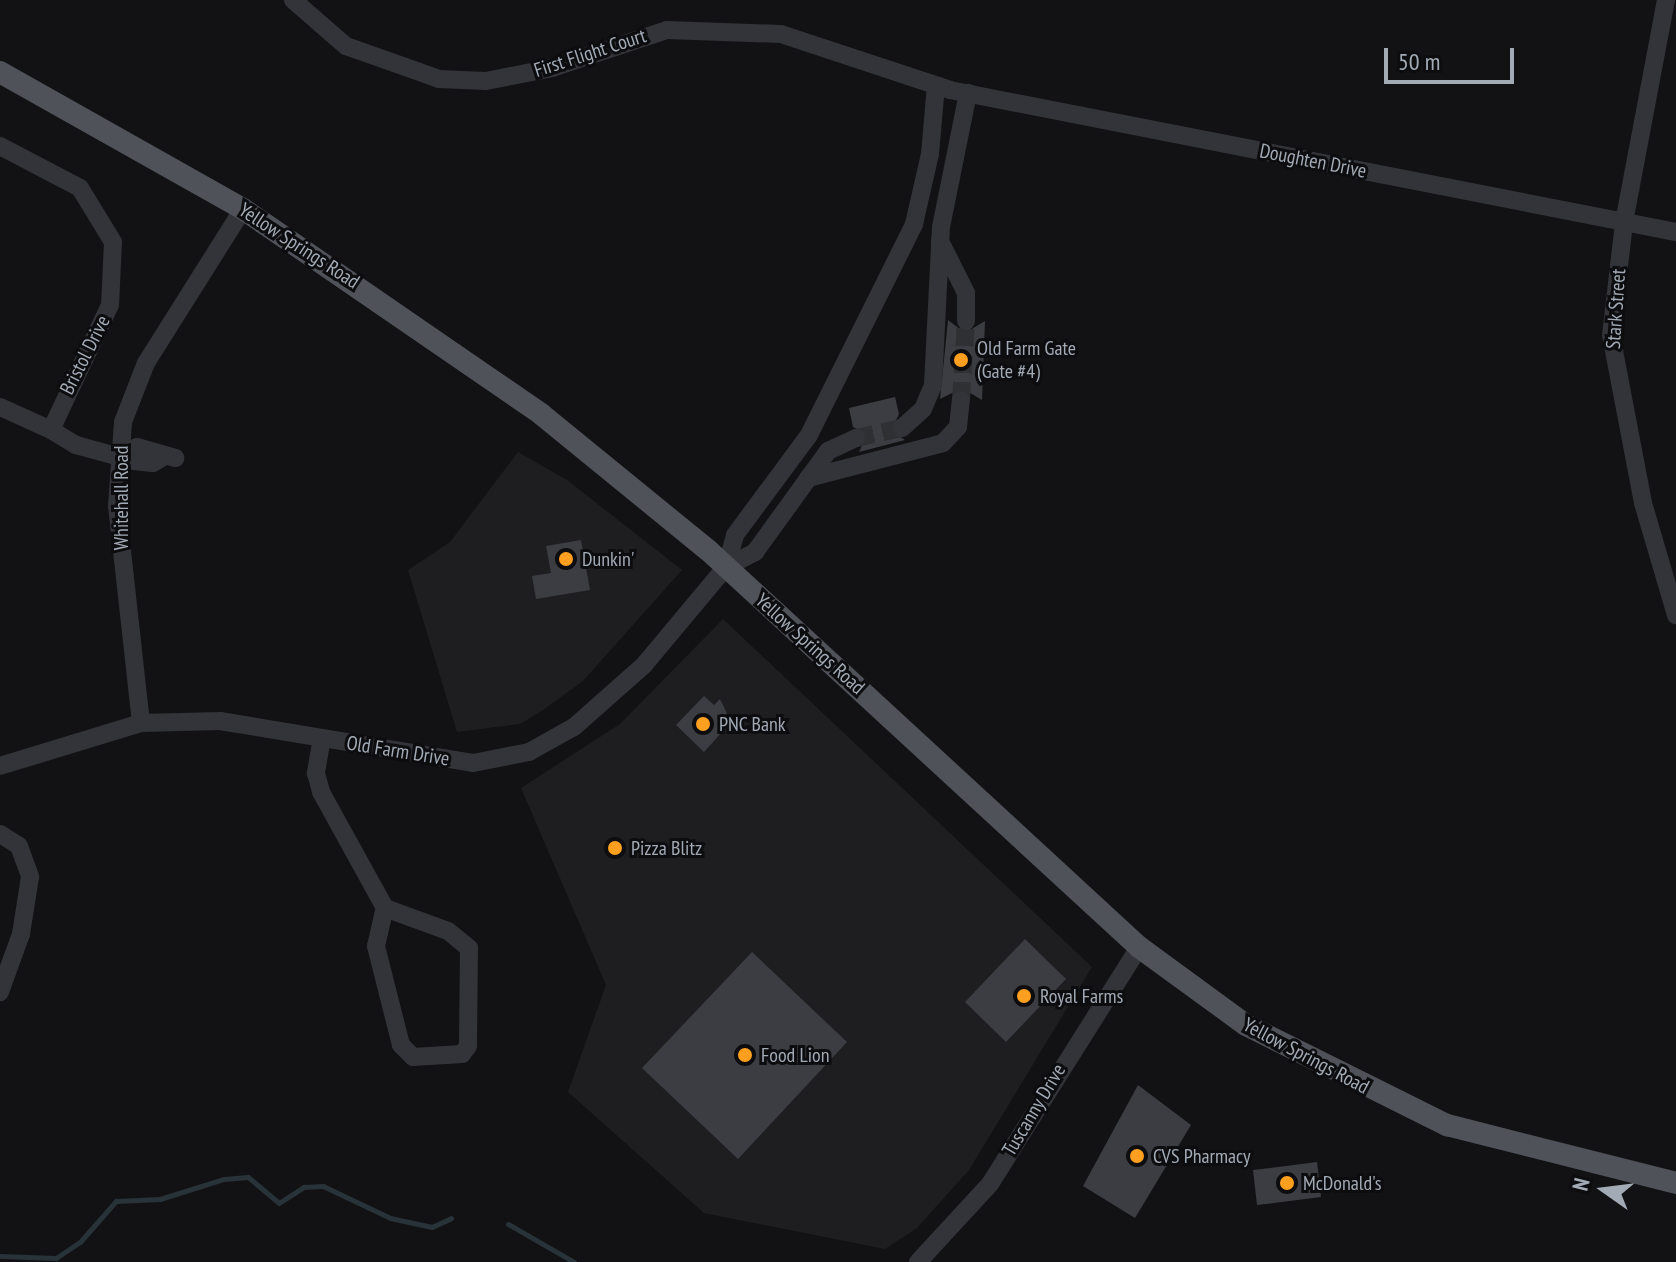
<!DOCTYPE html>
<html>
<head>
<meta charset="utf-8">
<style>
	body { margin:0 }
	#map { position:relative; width:1676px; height:1262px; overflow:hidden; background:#121214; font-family:"PT Sans Narrow",sans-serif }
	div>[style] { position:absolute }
	.built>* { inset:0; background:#1e1e21 }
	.stream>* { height:5px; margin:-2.5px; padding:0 2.5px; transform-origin:2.5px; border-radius:2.5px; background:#273339 }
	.building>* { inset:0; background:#3c3d42 }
	.minor-tunnel>* { height:18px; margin-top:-9px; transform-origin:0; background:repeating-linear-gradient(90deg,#2f3034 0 18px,transparent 0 27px) }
	.minor>* { height:18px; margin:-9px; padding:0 9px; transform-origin:9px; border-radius:9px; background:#333439 }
	.major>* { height:22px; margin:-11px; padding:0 11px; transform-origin:11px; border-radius:11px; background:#4f5259 }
	.dots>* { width:22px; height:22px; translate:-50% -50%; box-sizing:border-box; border:4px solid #0d0d0f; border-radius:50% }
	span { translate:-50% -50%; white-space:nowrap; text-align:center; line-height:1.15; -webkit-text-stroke:6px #0d0d0f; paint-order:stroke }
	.street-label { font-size:20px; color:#a2aab6 }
	.poi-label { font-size:20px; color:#a2aab6 }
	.left { translate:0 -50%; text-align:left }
	.north { position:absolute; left:1564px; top:1150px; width:80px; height:80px; -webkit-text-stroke:6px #0d0d0f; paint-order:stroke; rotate:284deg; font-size:22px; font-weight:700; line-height:32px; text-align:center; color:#a2aab6 }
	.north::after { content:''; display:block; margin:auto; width:28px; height:36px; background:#a2aab6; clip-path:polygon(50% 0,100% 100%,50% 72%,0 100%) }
	.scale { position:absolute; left:1384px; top:48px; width:130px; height:36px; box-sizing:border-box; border:4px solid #a2aab6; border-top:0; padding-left:10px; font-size:24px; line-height:28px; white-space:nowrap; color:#a2aab6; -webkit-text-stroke:6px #0d0d0f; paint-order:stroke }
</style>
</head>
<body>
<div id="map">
	<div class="built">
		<div style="clip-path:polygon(518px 452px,567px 480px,682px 570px,583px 681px,543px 710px,520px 724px,457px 732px,408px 570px,450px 542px)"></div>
		<div style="clip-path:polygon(723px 619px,1092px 967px,969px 1170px,917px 1228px,885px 1249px,704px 1213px,568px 1092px,606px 985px,521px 788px,620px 724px)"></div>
	</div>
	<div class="stream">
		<div style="left:508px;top:1224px;width:76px;rotate:29.9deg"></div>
		<div style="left:0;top:1256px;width:56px;rotate:2deg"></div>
		<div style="left:56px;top:1258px;width:29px;rotate:-34deg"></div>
		<div style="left:80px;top:1242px;width:55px;rotate:-48.7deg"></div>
		<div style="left:116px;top:1201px;width:44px;rotate:-2.6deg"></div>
		<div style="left:160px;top:1199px;width:67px;rotate:-17.4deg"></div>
		<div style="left:224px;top:1179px;width:24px;rotate:-5deg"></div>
		<div style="left:248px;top:1177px;width:40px;rotate:40deg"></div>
		<div style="left:279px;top:1203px;width:30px;rotate:-33deg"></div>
		<div style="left:304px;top:1187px;width:19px;rotate:-3deg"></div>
		<div style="left:323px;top:1186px;width:74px;rotate:25.5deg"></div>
		<div style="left:390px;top:1218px;width:43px;rotate:12.1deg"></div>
		<div style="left:432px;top:1227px;width:21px;rotate:-25deg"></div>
	</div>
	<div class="building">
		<div style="clip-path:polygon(948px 320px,965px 333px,985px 321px,982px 400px,962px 388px,940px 399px)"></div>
		<div style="clip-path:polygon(895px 397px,899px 414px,891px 431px,905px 440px,859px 452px,867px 434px,853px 427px,849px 408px)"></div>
		<div style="clip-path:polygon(581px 540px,590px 590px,536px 599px,532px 576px,551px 573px,546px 546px)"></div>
		<div style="clip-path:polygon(704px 696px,714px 705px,720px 699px,731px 722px,704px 752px,676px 725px)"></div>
		<div style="clip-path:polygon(1025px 939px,1066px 979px,1006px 1042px,965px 1002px)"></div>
		<div style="clip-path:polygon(752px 952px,847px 1042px,738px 1159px,642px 1068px)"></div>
		<div style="clip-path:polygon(1138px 1085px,1191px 1125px,1135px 1218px,1083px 1186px)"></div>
		<div style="clip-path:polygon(1317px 1162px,1321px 1197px,1257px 1205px,1253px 1170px)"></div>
	</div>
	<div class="minor-tunnel">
		<div style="left:961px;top:400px;width:79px;rotate:-86.4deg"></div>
		<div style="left:856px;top:438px;width:47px;rotate:-12.3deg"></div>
	</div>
	<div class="minor">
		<div style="left:293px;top:0;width:70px;rotate:41deg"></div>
		<div style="left:346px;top:46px;width:99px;rotate:19.5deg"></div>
		<div style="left:439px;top:79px;width:47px;rotate:2.4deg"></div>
		<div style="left:486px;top:81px;width:67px;rotate:-11.1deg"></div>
		<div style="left:552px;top:68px;width:121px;rotate:-18.3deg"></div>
		<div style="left:667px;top:30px;width:114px;rotate:2deg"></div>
		<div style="left:781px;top:34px;width:178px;rotate:18.3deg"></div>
		<div style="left:950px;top:90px;width:740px;rotate:11.07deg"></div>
		<div style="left:1666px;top:0;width:227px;rotate:100.7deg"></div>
		<div style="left:1624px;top:223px;width:113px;rotate:96.6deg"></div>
		<div style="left:1611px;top:335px;width:171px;rotate:79.2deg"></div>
		<div style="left:1643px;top:503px;width:117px;rotate:73.6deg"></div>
		<div style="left:0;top:146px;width:90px;rotate:27.7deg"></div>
		<div style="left:80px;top:188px;width:63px;rotate:58.6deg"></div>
		<div style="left:113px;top:242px;width:63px;rotate:92.7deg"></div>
		<div style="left:110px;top:305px;width:138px;rotate:115.3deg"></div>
		<div style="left:51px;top:430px;width:29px;rotate:31deg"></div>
		<div style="left:76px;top:445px;width:60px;rotate:15.4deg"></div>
		<div style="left:134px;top:461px;width:19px;rotate:6deg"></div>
		<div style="left:153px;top:463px;width:12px;rotate:-31deg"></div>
		<div style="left:940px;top:241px;width:58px;rotate:63.4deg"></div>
		<div style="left:966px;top:293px;width:28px;rotate:90deg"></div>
		<div style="left:0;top:407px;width:56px;rotate:24.3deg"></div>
		<div style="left:902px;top:428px;width:28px;rotate:-42deg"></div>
		<div style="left:923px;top:409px;width:26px;rotate:-67deg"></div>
		<div style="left:933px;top:385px;width:158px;rotate:-87.1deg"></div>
		<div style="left:941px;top:227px;width:137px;rotate:-78.6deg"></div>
		<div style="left:118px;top:454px;width:20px;rotate:-20deg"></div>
		<div style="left:137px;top:447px;width:40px;rotate:16deg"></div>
		<div style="left:808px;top:478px;width:139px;rotate:-14.5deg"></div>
		<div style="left:943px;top:443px;width:22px;rotate:-47deg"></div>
		<div style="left:958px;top:427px;width:27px;rotate:-84deg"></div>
		<div style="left:726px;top:567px;width:33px;rotate:-27deg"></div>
		<div style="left:755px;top:552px;width:125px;rotate:-54.1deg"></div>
		<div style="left:828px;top:451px;width:31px;rotate:-25deg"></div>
		<div style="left:141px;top:723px;width:218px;rotate:-96.3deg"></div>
		<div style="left:117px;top:506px;width:84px;rotate:-85.9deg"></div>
		<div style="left:123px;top:422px;width:63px;rotate:-68.7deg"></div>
		<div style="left:146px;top:363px;width:182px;rotate:-57.8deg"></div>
		<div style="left:322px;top:738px;width:36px;rotate:100deg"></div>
		<div style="left:316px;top:773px;width:20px;rotate:75deg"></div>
		<div style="left:321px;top:792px;width:132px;rotate:61.1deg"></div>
		<div style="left:385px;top:908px;width:67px;rotate:20.1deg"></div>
		<div style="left:448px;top:931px;width:27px;rotate:39deg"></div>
		<div style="left:469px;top:948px;width:98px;rotate:90.6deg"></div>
		<div style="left:468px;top:1046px;width:10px;rotate:127deg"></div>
		<div style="left:462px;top:1054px;width:49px;rotate:176.5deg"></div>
		<div style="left:413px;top:1057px;width:17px;rotate:-135deg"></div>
		<div style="left:401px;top:1045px;width:102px;rotate:-104.2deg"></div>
		<div style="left:376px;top:946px;width:39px;rotate:-77deg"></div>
		<div style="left:0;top:766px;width:147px;rotate:-17deg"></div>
		<div style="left:141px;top:723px;width:79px;rotate:-1.5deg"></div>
		<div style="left:220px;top:721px;width:256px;rotate:9.4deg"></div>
		<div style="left:473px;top:763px;width:57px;rotate:-11.1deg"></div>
		<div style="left:529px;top:752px;width:51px;rotate:-29.1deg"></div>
		<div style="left:574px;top:727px;width:94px;rotate:-41.5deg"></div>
		<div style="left:644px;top:665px;width:128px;rotate:-50.1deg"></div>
		<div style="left:726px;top:567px;width:33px;rotate:-74deg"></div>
		<div style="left:735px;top:535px;width:124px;rotate:-53.5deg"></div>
		<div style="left:809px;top:435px;width:236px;rotate:-63.5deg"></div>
		<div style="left:914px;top:224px;width:72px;rotate:-77.1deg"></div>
		<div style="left:930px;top:154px;width:68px;rotate:-85deg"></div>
		<div style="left:0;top:834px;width:22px;rotate:32deg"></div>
		<div style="left:19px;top:846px;width:33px;rotate:70deg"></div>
		<div style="left:30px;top:877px;width:58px;rotate:99deg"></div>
		<div style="left:21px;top:934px;width:62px;rotate:109.9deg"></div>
		<div style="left:918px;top:1262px;width:106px;rotate:-47.3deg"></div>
		<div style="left:990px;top:1184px;width:280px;rotate:-57.8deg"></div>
	</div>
	<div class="major">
		<div style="left:0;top:72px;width:279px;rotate:29.4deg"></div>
		<div style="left:243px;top:209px;width:362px;rotate:34.5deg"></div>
		<div style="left:541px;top:414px;width:215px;rotate:39.2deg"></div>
		<div style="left:708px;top:550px;width:586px;rotate:42.65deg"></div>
		<div style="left:1139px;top:947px;width:132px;rotate:36.1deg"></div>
		<div style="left:1246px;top:1025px;width:225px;rotate:26.5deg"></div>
		<div style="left:1447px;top:1125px;width:236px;rotate:14.2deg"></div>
	</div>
	<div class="dots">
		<div style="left:961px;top:360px;background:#ff9f1f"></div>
		<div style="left:566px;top:559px;background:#ff9f1f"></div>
		<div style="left:703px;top:724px;background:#ff9f1f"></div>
		<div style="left:615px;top:848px;background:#ff9f1f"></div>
		<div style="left:1024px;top:996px;background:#ff9f1f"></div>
		<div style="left:745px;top:1055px;background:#ff9f1f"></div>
		<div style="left:1137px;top:1156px;background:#ff9f1f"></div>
		<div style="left:1287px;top:1183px;background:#ff9f1f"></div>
	</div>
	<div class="street-label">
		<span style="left:590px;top:53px;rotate:-18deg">First Flight Court</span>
		<span style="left:1313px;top:161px;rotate:11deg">Doughten Drive</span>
		<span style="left:299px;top:246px;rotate:33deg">Yellow Springs Road</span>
		<span style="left:1616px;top:309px;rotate:-86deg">Stark Street</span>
		<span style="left:85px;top:355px;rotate:-63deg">Bristol Drive</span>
		<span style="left:121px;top:498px;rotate:-90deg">Whitehall Road</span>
		<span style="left:810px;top:644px;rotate:42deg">Yellow Springs Road</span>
		<span style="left:398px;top:751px;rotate:9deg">Old Farm Drive</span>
		<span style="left:1306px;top:1056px;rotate:28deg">Yellow Springs Road</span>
		<span style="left:1034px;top:1110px;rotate:-59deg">Tuscanny Drive</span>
	</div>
	<div class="poi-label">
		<span class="left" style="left:977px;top:360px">Old Farm Gate<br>(Gate #4)</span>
		<span class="left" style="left:582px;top:559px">Dunkin'</span>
		<span class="left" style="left:719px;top:724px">PNC Bank</span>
		<span class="left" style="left:631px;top:848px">Pizza Blitz</span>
		<span class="left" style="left:1040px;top:996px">Royal Farms</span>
		<span class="left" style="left:761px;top:1055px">Food Lion</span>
		<span class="left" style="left:1153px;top:1156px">CVS Pharmacy</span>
		<span class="left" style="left:1303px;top:1183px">McDonald's</span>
	</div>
	<div class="north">N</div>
	<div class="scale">50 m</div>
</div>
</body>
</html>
